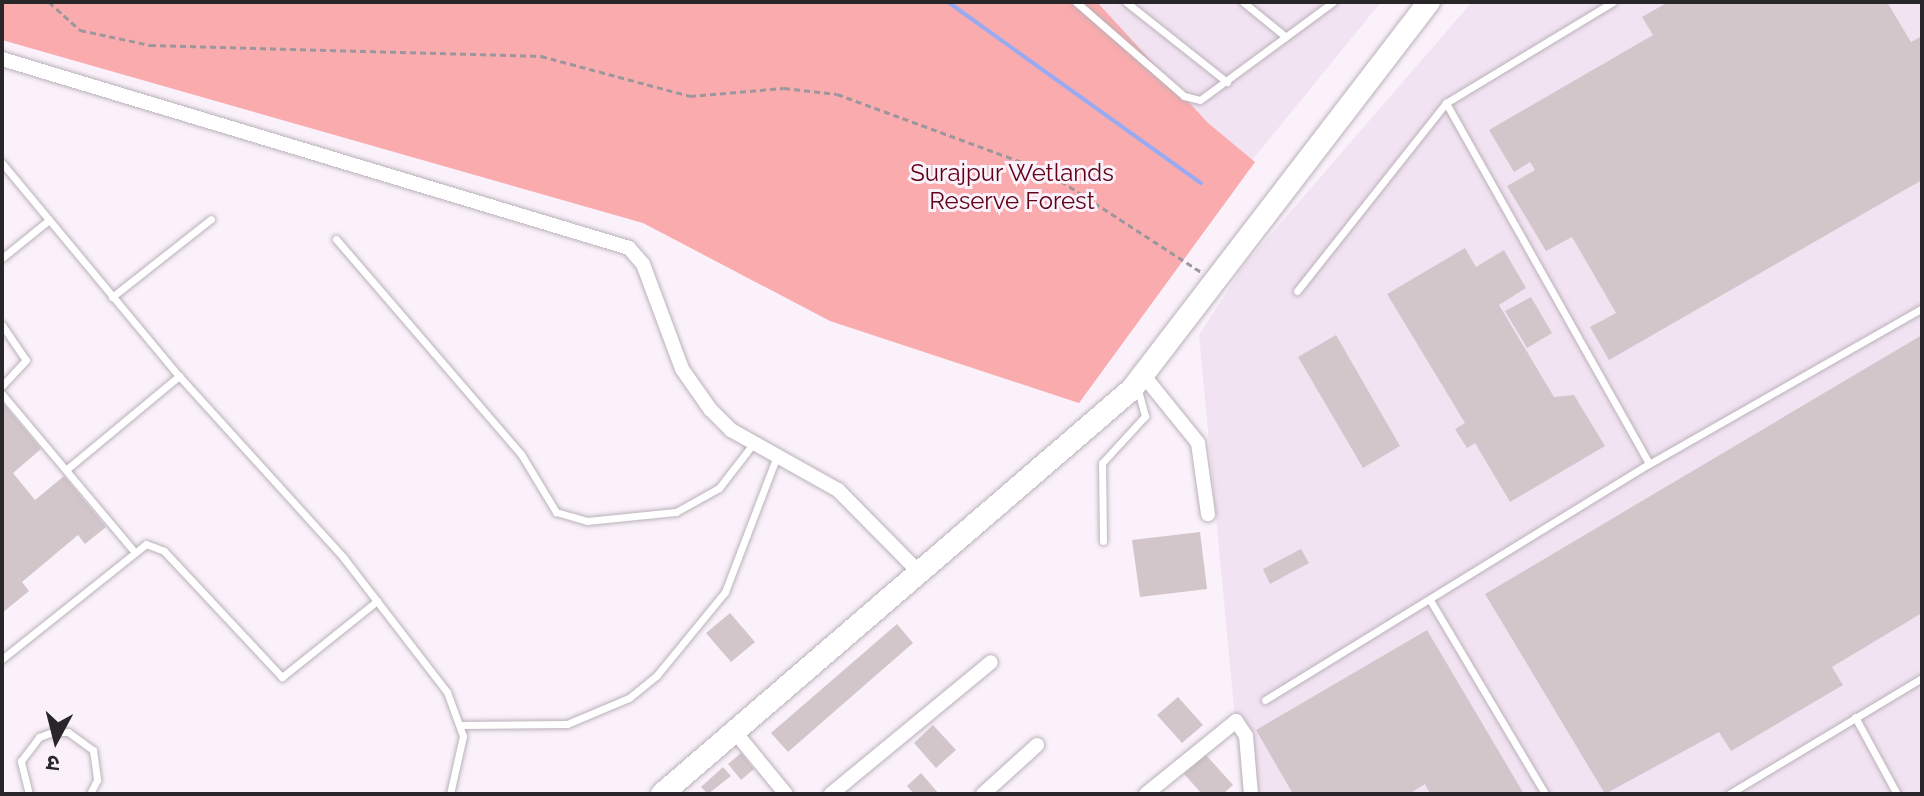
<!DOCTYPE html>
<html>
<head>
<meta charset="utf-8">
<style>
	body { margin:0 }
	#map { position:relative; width:1924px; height:796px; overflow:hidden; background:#faf1fa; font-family:Raleway,"Noto Sans Devanagari",sans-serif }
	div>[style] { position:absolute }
	.built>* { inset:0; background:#f2e3f2 }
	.green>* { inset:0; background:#f9abad }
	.stream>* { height:4px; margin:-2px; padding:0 2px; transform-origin:2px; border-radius:2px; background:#98abf2 }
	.building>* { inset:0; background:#d3c6cb }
	.path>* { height:3px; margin-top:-1.5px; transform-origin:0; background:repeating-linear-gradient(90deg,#9c969d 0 6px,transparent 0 10px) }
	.roads { filter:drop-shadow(0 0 2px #bab1ba) drop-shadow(0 0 2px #bab1ba) }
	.lane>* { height:7px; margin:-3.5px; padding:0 3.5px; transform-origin:3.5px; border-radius:3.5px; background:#fff }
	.street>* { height:14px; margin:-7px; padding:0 7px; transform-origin:7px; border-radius:7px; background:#fff }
	.secondary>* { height:22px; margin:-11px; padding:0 11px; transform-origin:11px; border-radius:11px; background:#fff }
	span { translate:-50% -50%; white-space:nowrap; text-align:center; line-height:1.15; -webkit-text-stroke:6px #faf1fa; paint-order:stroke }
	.park-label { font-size:24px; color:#610017 }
	.frame { position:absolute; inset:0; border:4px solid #29262a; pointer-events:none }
	.north { position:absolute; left:16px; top:700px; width:80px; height:80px; -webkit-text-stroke:6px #faf1fa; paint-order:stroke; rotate:187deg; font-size:22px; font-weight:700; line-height:32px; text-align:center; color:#29262a }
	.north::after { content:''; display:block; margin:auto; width:28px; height:36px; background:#29262a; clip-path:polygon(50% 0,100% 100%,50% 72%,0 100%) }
</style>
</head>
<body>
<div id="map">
	<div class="built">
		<div style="clip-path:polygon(1010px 2px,1381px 2px,1236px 180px)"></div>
		<div style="clip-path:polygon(1472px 2px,1922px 2px,1922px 794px,1242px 794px,1199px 335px,1245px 264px)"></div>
	</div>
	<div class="green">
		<div style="clip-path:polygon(2px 2px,1097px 2px,1208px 123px,1255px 162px,1079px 403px,830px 321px,643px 223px,2px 40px)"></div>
	</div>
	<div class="stream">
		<div style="left:948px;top:2px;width:311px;rotate:35.6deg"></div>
	</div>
	<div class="building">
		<div style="clip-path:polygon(1668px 2px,1887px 2px,1911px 42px,1922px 36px,1922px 180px,1609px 360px,1590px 327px,1616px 313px,1572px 237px,1546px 251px,1507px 186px,1535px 170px,1530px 162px,1514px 172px,1489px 130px,1653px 35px,1642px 17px)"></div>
		<div style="clip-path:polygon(1465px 248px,1476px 267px,1504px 250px,1526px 288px,1499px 305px,1554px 397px,1574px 395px,1605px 446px,1510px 502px,1475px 443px,1467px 448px,1455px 429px,1465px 423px,1387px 294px)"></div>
		<div style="clip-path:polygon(1531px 297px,1552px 333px,1527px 348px,1505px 311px)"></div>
		<div style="clip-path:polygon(1336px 335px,1400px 446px,1363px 468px,1298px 357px)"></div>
		<div style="clip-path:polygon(1922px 335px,1922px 613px,1832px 667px,1843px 685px,1731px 751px,1719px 732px,1605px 794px,1485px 594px)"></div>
		<div style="clip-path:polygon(2px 402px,41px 449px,13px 473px,35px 500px,64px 476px,106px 527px,85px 544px,78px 535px,22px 582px,29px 591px,2px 613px)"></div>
		<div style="clip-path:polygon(1200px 532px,1207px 589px,1140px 597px,1132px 540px)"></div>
		<div style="clip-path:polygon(1301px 549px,1309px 563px,1270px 584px,1263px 569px)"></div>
		<div style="clip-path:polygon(730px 613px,755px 642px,731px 662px,706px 633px)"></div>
		<div style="clip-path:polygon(897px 624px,913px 643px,788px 752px,771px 733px)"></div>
		<div style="clip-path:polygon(1427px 630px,1524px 794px,1430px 794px,1425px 784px,1409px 794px,1293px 794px,1256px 730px)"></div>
		<div style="clip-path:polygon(1178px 697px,1203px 725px,1182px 743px,1157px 715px)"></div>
		<div style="clip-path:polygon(933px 725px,956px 750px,936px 768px,914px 743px)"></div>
		<div style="clip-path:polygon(741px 753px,754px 769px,741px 780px,728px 764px)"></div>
		<div style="clip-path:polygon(1206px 755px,1233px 785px,1223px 794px,1202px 794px,1184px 774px)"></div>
		<div style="clip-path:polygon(723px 767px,731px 776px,708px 794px,701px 787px)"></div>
		<div style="clip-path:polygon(921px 773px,939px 794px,914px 794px,907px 786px)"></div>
	</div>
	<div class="path">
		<div style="left:49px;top:2px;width:42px;rotate:42.1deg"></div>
		<div style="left:80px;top:30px;width:72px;rotate:12.1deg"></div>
		<div style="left:150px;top:45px;width:391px;rotate:1.6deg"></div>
		<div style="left:541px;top:56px;width:154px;rotate:15deg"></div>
		<div style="left:690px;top:96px;width:94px;rotate:-4.9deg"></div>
		<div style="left:784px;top:88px;width:53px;rotate:6.5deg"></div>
		<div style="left:837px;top:94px;width:221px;rotate:20.2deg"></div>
		<div style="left:1044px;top:170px;width:187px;rotate:33deg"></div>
	</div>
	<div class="roads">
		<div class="lane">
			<div style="left:1076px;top:2px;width:143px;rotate:41deg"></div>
			<div style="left:1184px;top:96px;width:16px;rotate:14deg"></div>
			<div style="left:1200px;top:100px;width:165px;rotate:-36.4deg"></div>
			<div style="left:1126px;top:2px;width:129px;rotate:38.4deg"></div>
			<div style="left:1243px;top:2px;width:55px;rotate:39.1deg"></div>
			<div style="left:1446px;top:103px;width:414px;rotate:60.6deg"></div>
			<div style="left:2px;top:163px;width:277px;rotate:50.3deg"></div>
			<div style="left:179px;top:376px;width:244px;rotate:47.8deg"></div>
			<div style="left:343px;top:557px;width:170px;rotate:52.4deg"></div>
			<div style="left:447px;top:692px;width:47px;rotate:70deg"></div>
			<div style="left:463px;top:736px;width:59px;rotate:102.6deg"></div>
			<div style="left:336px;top:239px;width:284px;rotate:49.3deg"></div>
			<div style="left:521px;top:454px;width:68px;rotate:58.9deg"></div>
			<div style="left:556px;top:512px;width:32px;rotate:16deg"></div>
			<div style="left:587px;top:521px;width:89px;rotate:-5.8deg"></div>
			<div style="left:676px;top:512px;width:49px;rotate:-29.2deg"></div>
			<div style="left:719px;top:488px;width:56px;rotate:-52.3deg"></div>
			<div style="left:2px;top:258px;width:60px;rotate:-39deg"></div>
			<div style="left:1297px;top:291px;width:240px;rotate:-51.6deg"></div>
			<div style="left:1446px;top:103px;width:195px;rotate:-31.2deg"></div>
			<div style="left:112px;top:297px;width:126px;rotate:-38.2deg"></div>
			<div style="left:2px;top:325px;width:42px;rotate:55.6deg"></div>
			<div style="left:26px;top:360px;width:35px;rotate:133deg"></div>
			<div style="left:2px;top:394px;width:202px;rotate:50deg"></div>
			<div style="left:67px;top:469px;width:146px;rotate:-39.7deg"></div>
			<div style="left:1103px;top:541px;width:78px;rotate:-90.7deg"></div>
			<div style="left:1102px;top:463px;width:64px;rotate:-47.5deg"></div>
			<div style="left:1145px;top:416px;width:31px;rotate:-105deg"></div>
			<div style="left:1430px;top:600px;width:226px;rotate:59.3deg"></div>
			<div style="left:2px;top:659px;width:184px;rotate:-38.6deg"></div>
			<div style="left:146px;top:544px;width:19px;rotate:21deg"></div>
			<div style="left:164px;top:551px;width:173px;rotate:46.9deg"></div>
			<div style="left:282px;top:677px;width:122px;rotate:-38.7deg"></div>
			<div style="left:1265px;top:700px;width:451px;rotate:-31.6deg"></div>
			<div style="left:1649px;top:464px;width:314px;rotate:-29.7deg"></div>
			<div style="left:1855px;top:717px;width:88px;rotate:61.4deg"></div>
			<div style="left:461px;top:725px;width:106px;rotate:-0.5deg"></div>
			<div style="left:567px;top:724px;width:67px;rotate:-22.8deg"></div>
			<div style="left:629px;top:698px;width:36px;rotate:-39deg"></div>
			<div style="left:657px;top:675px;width:107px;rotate:-50.7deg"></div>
			<div style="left:725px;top:592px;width:146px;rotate:-69.1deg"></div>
			<div style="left:29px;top:794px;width:34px;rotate:-104deg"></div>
			<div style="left:21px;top:761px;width:30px;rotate:-53deg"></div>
			<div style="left:39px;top:737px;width:15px;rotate:-20deg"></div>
			<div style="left:53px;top:732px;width:15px"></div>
			<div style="left:68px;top:732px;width:31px;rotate:36deg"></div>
			<div style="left:93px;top:750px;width:30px;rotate:82deg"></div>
			<div style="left:97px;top:780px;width:16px;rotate:117deg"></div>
			<div style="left:1729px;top:794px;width:225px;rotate:-31deg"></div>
		</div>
		<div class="street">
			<div style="left:2px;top:59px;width:655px;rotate:16.77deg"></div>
			<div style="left:629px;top:248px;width:21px;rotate:49deg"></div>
			<div style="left:643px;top:264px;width:112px;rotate:69.6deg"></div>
			<div style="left:682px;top:369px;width:49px;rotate:55deg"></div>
			<div style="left:710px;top:409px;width:30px;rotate:45deg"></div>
			<div style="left:731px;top:430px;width:123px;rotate:29.3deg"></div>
			<div style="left:838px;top:490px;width:115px;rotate:45.4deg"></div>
			<div style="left:1144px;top:376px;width:86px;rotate:51.1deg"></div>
			<div style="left:1198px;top:443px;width:72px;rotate:82deg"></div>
			<div style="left:735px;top:732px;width:80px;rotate:50.6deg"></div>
			<div style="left:831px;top:794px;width:207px;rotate:-39.5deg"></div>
			<div style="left:983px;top:794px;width:73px;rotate:-42.2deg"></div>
			<div style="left:1146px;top:794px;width:116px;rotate:-39deg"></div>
			<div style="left:1236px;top:721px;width:18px;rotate:56deg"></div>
			<div style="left:1246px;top:736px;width:58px;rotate:85.1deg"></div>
		</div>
		<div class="secondary">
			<div style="left:662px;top:794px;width:620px;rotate:-40.75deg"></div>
			<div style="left:1132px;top:389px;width:488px;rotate:-52.5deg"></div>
		</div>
	</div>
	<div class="park-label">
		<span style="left:1012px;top:187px">Surajpur Wetlands<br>Reserve Forest</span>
	</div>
	<div class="frame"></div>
	<div class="north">उ</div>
</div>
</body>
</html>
